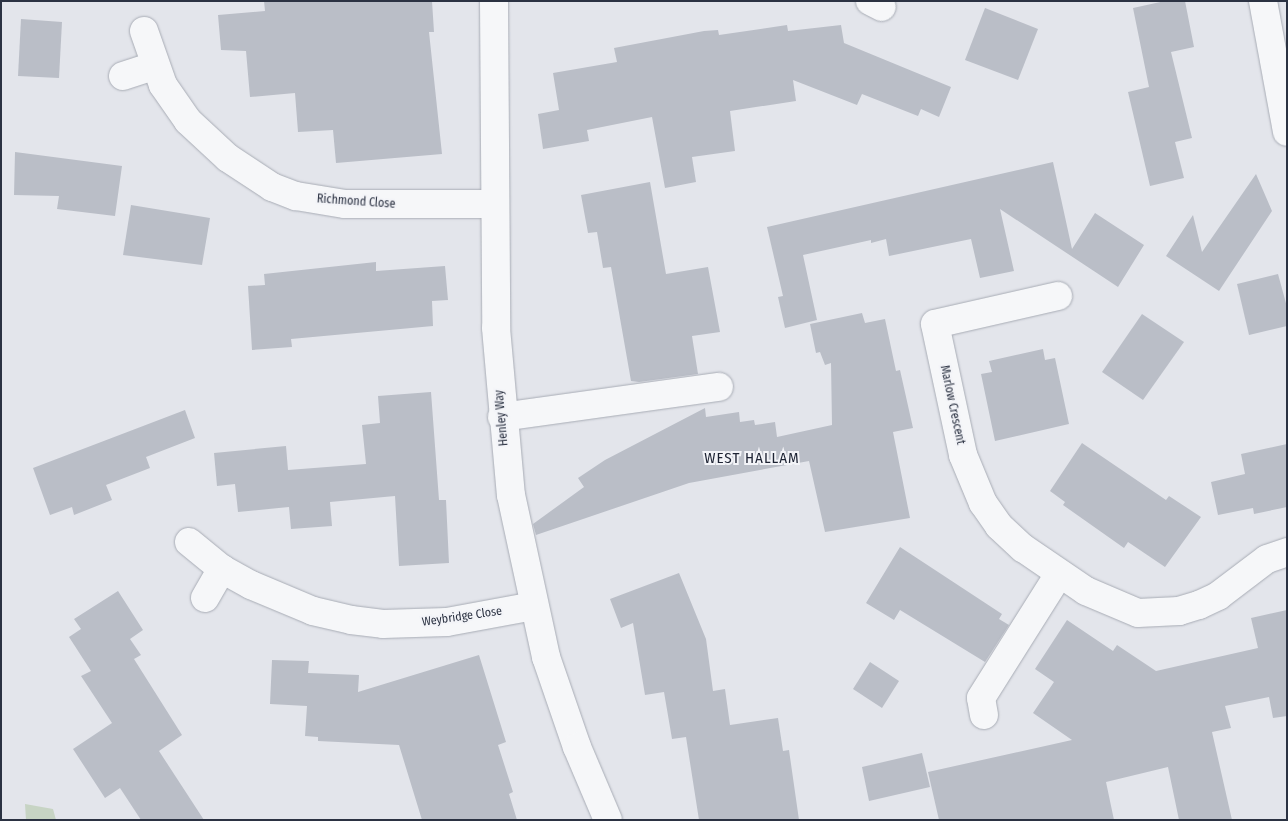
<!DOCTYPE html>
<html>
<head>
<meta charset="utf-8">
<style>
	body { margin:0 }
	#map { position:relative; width:1288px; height:821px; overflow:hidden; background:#e3e5eb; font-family:"Fira Sans Condensed",sans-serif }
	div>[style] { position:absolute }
	.green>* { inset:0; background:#c7d4c4 }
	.building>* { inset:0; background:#babec7 }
	.roads { filter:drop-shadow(0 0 1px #a8acb5) drop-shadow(0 0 1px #a8acb5) }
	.minor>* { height:28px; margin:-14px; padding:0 14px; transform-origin:14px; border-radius:14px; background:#f6f7f9 }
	span { translate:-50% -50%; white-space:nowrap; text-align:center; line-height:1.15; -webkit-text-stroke:4px #f3f4f8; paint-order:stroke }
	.street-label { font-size:12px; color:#2b3242 }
	.quarter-label { font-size:15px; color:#1d2333; letter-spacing:1px }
	.frame { position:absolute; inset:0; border:2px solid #2b3242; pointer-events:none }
</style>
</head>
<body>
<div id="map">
	<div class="green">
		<div style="clip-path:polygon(25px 804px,53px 809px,56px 820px,26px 820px)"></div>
	</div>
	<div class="building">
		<div style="clip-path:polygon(264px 1px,432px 1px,434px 32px,429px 32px,442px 154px,336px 163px,333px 130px,298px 132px,295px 93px,250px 97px,246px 51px,221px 50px,218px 15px,265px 11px)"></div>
		<div style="clip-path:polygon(1165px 1px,1185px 1px,1194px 47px,1171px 52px,1192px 138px,1175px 142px,1184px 178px,1150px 186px,1128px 92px,1149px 87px,1133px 8px)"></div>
		<div style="clip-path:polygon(985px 8px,1038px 29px,1018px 80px,965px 60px)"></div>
		<div style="clip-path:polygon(21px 19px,62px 22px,59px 78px,18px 76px)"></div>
		<div style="clip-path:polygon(787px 25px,788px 31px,841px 25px,844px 43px,951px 87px,939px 117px,921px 109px,918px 116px,862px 94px,857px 105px,793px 80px,796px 101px,730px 111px,735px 151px,692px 157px,696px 182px,665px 188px,652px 117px,587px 130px,589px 141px,543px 149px,538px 114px,559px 110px,553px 73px,617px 62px,614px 48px,704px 31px,718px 30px,719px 35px)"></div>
		<div style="clip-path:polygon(15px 152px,122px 166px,115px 216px,57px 209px,59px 196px,14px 195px)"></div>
		<div style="clip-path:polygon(1053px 162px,1072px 249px,1095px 213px,1144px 245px,1118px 287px,1000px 209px,1014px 271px,980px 278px,971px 239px,889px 256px,886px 239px,871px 243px,871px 240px,803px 255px,817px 320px,785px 328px,778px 297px,783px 296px,767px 227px)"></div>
		<div style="clip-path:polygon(1256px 174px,1272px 211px,1219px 291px,1166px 256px,1193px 215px,1202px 252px)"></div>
		<div style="clip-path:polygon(650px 182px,666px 274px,708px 267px,720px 332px,692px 336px,698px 374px,639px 382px,631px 381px,611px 267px,603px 268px,597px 232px,588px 233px,581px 195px)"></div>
		<div style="clip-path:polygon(131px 205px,210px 218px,202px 265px,123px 255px)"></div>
		<div style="clip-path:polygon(376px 262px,376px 271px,445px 266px,448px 300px,432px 301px,433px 326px,291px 339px,292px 347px,252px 350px,248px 286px,265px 285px,264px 274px)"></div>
		<div style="clip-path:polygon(1278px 274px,1287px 307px,1287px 326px,1249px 335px,1237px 284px)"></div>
		<div style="clip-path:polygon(862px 313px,865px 323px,885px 319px,896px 371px,900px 370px,913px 428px,893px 432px,910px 518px,825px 532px,809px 461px,689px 483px,536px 535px,533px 524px,584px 487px,578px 478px,605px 460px,705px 408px,706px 417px,739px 412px,740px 422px,754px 420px,755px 425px,775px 422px,777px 437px,832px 425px,831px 363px,825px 365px,820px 352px,816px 353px,810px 324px)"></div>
		<div style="clip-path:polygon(1142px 314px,1184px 342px,1143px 400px,1102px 372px)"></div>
		<div style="clip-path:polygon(1043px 349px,1045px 360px,1055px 358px,1069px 424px,995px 441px,981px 374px,992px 372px,989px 361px)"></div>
		<div style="clip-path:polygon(431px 392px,439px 500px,446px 500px,449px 563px,399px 566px,395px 496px,330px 502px,332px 526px,291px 529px,289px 507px,238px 512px,235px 484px,217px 486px,214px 453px,286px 446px,288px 470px,366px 464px,362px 425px,380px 423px,378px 396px)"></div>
		<div style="clip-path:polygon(185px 410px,195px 438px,146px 457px,150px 468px,106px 485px,112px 500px,74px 515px,72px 507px,50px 515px,33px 468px)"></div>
		<div style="clip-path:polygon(1082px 443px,1166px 500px,1169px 496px,1201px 517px,1165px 567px,1128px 542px,1124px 548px,1063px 505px,1065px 502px,1050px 491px)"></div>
		<div style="clip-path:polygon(1287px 444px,1287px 507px,1254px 514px,1253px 508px,1218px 515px,1211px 482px,1245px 474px,1241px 454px)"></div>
		<div style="clip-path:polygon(900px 547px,1002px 614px,999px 619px,1009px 625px,985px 662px,900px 610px,894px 620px,866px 603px)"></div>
		<div style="clip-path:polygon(679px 573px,706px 639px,713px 691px,725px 689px,730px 725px,778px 718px,783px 751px,789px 750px,799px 820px,699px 820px,686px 737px,672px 739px,664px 692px,645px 695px,633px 623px,621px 628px,610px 599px)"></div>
		<div style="clip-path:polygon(118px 591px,143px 630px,130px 639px,141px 655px,134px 659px,182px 735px,159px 751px,204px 820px,141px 820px,120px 788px,105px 798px,73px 749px,112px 723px,81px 676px,91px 671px,69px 637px,81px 629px,74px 619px)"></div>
		<div style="clip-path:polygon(1287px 610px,1287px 716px,1273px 718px,1269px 697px,1225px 706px,1231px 728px,1212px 732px,1232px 820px,1179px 820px,1168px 767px,1106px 782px,1114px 820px,939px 820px,928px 772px,1072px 740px,1033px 713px,1054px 682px,1035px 669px,1067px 620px,1113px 651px,1117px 645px,1156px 671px,1258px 648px,1251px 618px)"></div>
		<div style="clip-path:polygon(479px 655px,506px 742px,498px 745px,513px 792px,509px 794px,517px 820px,422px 820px,399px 745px,318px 741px,318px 737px,305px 736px,307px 706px,270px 704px,272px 660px,309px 661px,308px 673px,359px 675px,358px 692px)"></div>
		<div style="clip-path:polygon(870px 662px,899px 681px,882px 708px,853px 689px)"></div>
		<div style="clip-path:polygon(922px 753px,930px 787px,869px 801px,862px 767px)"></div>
	</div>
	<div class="roads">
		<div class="minor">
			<div style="left:494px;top:1px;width:327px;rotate:89.6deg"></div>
			<div style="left:496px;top:328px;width:168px;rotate:84.9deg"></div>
			<div style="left:511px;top:495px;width:166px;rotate:77.8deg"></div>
			<div style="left:546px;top:657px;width:95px;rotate:71deg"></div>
			<div style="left:577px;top:747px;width:79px;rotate:67deg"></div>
			<div style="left:870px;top:1px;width:13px;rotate:27deg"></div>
			<div style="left:1263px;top:1px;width:133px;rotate:79.6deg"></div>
			<div style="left:144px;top:31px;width:57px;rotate:70.6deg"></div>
			<div style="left:163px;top:85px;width:44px;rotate:55.2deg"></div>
			<div style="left:188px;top:121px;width:54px;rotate:42.8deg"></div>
			<div style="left:228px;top:158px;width:53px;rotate:33.4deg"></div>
			<div style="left:272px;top:187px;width:26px;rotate:21deg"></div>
			<div style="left:296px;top:196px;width:50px;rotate:9.3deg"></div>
			<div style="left:345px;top:204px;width:149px"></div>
			<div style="left:123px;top:76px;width:33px;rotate:-18deg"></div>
			<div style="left:1058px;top:296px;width:126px;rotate:167.2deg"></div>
			<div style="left:935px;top:324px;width:134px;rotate:77.9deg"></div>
			<div style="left:963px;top:455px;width:52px;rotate:67.4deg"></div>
			<div style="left:983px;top:503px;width:28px;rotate:55deg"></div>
			<div style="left:999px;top:526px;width:33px;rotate:43deg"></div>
			<div style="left:1023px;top:548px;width:76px;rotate:34.3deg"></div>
			<div style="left:1086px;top:591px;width:56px;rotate:22.9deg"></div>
			<div style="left:1138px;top:613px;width:41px;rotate:-2.8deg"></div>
			<div style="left:1179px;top:611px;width:21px;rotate:-17deg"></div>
			<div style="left:1199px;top:605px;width:21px;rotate:-25deg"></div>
			<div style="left:1218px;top:596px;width:61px;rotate:-37.1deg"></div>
			<div style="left:1267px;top:559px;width:21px;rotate:-19deg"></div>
			<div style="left:502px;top:417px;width:219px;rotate:-7.9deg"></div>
			<div style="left:189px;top:542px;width:43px;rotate:39.3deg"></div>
			<div style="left:222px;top:569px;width:33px;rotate:29deg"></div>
			<div style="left:251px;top:585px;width:67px;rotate:22.8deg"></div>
			<div style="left:313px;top:611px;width:39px;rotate:13deg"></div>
			<div style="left:351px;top:620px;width:32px;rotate:7deg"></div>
			<div style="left:383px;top:624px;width:64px;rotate:-1.8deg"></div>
			<div style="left:447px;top:622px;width:87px;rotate:-10.5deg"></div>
			<div style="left:205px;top:598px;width:34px;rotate:-60deg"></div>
			<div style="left:984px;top:715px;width:17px;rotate:-100deg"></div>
			<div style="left:981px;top:698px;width:146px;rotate:-57.8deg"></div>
		</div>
	</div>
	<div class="street-label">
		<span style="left:356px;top:202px;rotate:4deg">Richmond Close</span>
		<span style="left:952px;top:405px;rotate:78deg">Marlow Crescent</span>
		<span style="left:502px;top:418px;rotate:-95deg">Henley Way</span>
		<span style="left:462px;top:617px;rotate:-8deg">Weybridge Close</span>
	</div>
	<div class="quarter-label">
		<span style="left:752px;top:459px">WEST HALLAM</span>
	</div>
	<div class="frame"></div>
</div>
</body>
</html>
